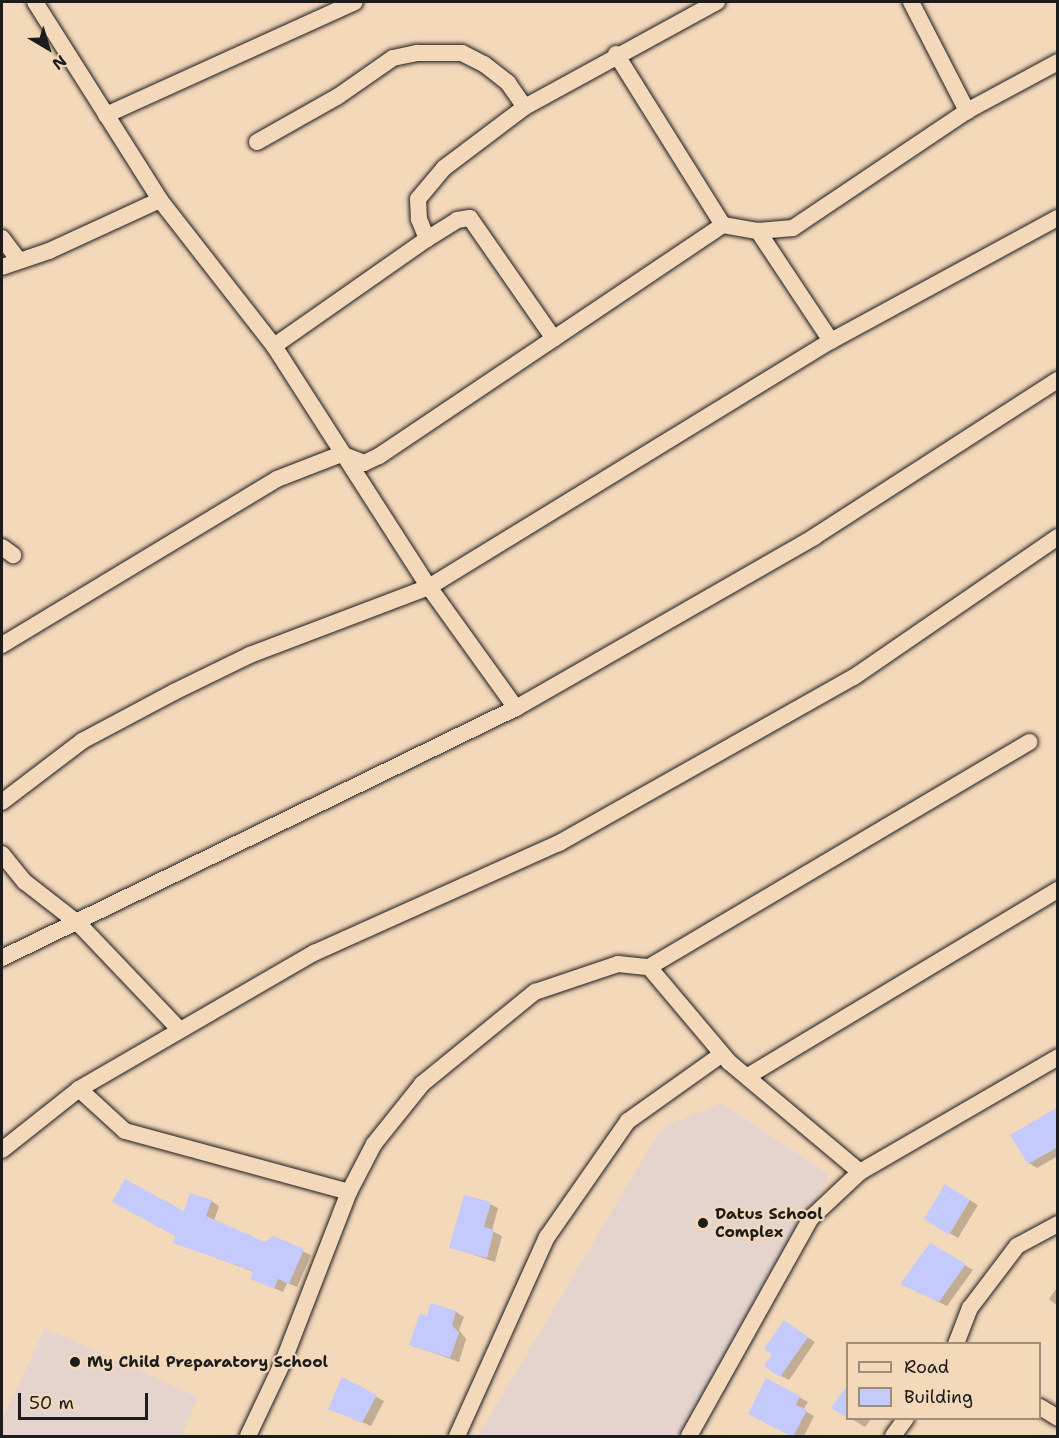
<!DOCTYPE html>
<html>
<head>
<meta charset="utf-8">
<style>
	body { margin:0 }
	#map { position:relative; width:1059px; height:1438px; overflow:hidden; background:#f3d8ba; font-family:"Shantell Sans",sans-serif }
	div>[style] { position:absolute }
	.built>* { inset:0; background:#e5d4ce }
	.shadow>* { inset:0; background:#0003 }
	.building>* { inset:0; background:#c4cafc }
	.roads { filter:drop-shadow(0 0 2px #1c1c1c) drop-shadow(0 0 2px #1c1c1c) }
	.minor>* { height:16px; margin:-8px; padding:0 8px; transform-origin:8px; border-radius:8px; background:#f3d8ba }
	.dots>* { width:16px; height:16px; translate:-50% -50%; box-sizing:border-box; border:3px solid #f3d8ba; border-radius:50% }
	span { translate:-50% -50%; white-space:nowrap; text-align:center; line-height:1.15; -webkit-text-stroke:4.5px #f3d8ba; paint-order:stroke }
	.poi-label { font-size:16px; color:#1c1c1c; font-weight:700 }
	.left { translate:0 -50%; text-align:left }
	.frame { position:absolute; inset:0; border:3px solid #1c1c1c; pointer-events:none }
	.legend { position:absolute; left:846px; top:1342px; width:195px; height:78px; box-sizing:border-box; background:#f3d8ba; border:2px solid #9d8d7b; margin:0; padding:8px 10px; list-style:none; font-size:18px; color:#1c1c1c }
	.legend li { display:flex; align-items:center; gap:12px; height:30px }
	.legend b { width:30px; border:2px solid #9d8d7b }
	.north { position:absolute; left:18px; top:18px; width:60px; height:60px; -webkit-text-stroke:4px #f3d8ba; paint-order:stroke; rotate:142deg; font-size:16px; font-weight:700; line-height:24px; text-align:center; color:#1c1c1c }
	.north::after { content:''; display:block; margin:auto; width:21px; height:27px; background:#1c1c1c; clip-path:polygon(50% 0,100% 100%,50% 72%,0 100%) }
	.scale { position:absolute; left:18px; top:1393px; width:130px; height:27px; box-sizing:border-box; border:3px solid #1c1c1c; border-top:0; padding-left:8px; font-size:18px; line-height:21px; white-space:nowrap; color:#1c1c1c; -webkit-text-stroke:4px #f3d8ba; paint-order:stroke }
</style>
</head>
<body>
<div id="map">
	<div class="built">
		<div style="clip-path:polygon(722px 1103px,830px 1175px,680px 1436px,478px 1436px,662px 1127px)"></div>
		<div style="clip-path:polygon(45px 1328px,198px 1397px,182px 1436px,2px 1436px,2px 1420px)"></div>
	</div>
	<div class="shadow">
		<div style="clip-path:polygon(1058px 1109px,1058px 1156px,1037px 1168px,1029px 1163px)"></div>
		<div style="clip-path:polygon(945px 1186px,978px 1205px,958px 1238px,926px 1219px)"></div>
		<div style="clip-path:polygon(211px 1201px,219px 1206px,214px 1221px,266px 1244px,273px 1238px,311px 1255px,297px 1287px,287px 1283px,283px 1292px,260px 1282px,254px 1272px,175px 1242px,185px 1213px)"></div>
		<div style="clip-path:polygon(490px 1204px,498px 1208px,492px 1231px,502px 1236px,495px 1262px,451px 1247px)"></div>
		<div style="clip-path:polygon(931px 1245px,973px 1270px,947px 1306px,910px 1288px)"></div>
		<div style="clip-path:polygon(1058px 1286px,1058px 1306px,1049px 1299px)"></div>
		<div style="clip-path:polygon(456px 1312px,464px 1317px,459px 1330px,466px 1339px,459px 1362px,411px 1345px)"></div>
		<div style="clip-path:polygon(792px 1327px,815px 1342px,789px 1380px,781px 1376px)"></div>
		<div style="clip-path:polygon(343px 1379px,384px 1401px,371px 1426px,338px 1412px)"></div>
		<div style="clip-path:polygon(767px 1380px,808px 1402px,803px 1410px,814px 1416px,804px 1436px,795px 1436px,758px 1418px)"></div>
		<div style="clip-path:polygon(850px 1418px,872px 1418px,865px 1427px)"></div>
	</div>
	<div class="building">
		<div style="clip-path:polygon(1058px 1107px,1058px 1147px,1028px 1164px,1010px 1135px)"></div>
		<div style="clip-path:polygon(125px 1179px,184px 1211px,190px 1193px,212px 1200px,206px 1216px,265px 1242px,273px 1236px,304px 1249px,289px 1284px,278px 1279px,274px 1289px,250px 1279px,253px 1271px,173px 1243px,175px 1236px,112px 1202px)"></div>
		<div style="clip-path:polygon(945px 1184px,970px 1200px,949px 1235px,924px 1219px)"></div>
		<div style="clip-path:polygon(464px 1195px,491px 1202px,484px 1227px,494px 1230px,487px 1258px,449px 1248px)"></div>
		<div style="clip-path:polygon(930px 1243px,966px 1264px,939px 1302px,900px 1284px)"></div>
		<div style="clip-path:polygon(431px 1303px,456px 1311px,452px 1325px,459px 1333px,450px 1358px,409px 1345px,420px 1313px,427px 1316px)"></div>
		<div style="clip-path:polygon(784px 1320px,808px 1337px,780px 1377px,764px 1366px,772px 1354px,764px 1349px)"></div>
		<div style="clip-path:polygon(342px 1377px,377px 1395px,362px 1423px,328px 1409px)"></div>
		<div style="clip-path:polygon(766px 1378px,800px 1396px,796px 1405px,807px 1410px,793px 1437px,748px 1414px)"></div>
		<div style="clip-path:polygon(848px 1384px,848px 1418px,831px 1408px)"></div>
	</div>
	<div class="roads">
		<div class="minor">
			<div style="left:35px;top:2px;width:234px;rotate:57.7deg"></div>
			<div style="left:160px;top:200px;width:185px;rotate:52deg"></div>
			<div style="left:274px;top:346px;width:287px;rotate:57.3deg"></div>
			<div style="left:429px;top:587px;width:149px;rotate:54.3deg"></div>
			<div style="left:911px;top:2px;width:123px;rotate:62.8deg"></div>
			<div style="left:616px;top:54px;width:202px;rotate:58deg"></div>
			<div style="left:106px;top:115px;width:273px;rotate:-24.4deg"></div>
			<div style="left:257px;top:142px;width:92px;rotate:-29.4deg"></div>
			<div style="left:337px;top:97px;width:68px;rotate:-34.9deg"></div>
			<div style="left:393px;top:58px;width:25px;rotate:-12deg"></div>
			<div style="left:417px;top:53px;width:45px"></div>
			<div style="left:462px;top:53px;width:25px;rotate:27deg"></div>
			<div style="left:484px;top:64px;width:31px;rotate:38deg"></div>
			<div style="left:508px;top:83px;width:29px;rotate:55deg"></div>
			<div style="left:758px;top:231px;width:132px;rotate:56.4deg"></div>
			<div style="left:2px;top:238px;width:26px;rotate:53deg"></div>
			<div style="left:427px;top:239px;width:22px;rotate:-112deg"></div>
			<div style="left:419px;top:219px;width:20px;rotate:-93deg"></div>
			<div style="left:418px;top:199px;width:40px;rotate:-50deg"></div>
			<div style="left:444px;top:168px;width:101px;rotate:-37deg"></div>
			<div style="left:525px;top:107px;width:219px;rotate:-28.7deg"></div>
			<div style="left:2px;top:267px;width:50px;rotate:-18.8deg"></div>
			<div style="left:49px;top:251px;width:122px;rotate:-24.7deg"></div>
			<div style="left:274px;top:346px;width:187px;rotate:-35deg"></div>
			<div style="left:427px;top:239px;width:36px;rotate:-32deg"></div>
			<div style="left:457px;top:220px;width:13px;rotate:-9deg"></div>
			<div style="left:470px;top:218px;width:147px;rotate:55.2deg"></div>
			<div style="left:2px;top:547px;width:14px;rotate:36deg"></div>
			<div style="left:2px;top:645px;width:321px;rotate:-31.1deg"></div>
			<div style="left:277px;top:479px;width:69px;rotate:-21.3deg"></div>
			<div style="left:341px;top:454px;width:25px;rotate:21deg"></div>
			<div style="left:364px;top:463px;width:17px;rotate:-25deg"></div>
			<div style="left:379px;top:456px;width:414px;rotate:-33.9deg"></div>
			<div style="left:723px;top:225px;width:36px;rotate:10deg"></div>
			<div style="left:758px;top:231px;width:35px;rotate:-5deg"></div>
			<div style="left:793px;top:228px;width:210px;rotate:-33.9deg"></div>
			<div style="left:967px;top:111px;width:103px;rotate:-28.3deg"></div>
			<div style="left:2px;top:802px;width:101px;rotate:-37.3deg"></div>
			<div style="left:82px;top:741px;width:104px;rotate:-28deg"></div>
			<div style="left:174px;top:692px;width:85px;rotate:-26deg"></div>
			<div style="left:250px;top:655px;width:191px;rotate:-20.8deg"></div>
			<div style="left:429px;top:587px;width:471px;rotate:-31.5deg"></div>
			<div style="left:831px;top:341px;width:258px;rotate:-28.5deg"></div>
			<div style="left:2px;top:854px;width:36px;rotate:51deg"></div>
			<div style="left:25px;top:882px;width:68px;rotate:37.9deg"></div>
			<div style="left:79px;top:924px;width:145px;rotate:46.4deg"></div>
			<div style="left:2px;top:958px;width:572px;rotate:-25.94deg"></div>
			<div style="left:516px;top:708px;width:344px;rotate:-29.8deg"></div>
			<div style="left:814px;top:537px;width:290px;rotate:-32.8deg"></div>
			<div style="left:748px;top:1076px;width:362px;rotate:-31deg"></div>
			<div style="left:79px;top:1089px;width:62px;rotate:42.4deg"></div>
			<div style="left:125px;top:1131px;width:232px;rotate:15.2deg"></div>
			<div style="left:2px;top:1150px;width:98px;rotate:-38.4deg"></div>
			<div style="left:79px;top:1089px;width:272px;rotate:-30.1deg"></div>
			<div style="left:314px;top:953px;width:269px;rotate:-24.2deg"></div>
			<div style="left:559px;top:843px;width:338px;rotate:-29.4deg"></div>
			<div style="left:854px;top:677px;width:247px;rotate:-34.5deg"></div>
			<div style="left:860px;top:1172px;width:171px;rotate:-140deg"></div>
			<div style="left:729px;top:1062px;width:124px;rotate:-130.1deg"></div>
			<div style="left:649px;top:967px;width:442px;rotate:-30.6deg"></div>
			<div style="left:956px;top:1344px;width:39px;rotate:-69deg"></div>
			<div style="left:970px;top:1308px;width:78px;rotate:-52.8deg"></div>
			<div style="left:1017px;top:1246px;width:47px;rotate:-28.2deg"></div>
			<div style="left:1040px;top:1407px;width:21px;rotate:31deg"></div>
			<div style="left:248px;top:1436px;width:82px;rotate:-64.7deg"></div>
			<div style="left:283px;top:1362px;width:182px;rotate:-68.8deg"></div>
			<div style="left:349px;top:1192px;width:54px;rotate:-62.5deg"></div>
			<div style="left:374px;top:1144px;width:77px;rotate:-51.3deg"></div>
			<div style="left:422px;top:1084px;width:146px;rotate:-39.2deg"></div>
			<div style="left:535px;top:992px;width:88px;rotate:-18.6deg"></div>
			<div style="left:618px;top:964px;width:31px;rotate:6deg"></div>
			<div style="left:457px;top:1436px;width:218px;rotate:-65.7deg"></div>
			<div style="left:547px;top:1237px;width:141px;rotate:-55.1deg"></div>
			<div style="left:628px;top:1121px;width:114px;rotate:-35.4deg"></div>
			<div style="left:689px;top:1436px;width:250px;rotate:-60.8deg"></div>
			<div style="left:811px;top:1218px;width:67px;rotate:-43.2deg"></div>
			<div style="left:860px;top:1172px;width:229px;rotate:-30.1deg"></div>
			<div style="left:893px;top:1436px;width:22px;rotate:-54deg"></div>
		</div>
	</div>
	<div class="dots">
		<div style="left:703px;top:1223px;background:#1c1c1c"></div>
		<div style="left:75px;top:1362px;background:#1c1c1c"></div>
	</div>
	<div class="poi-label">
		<span class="left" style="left:715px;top:1223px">Datus School<br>Complex</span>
		<span class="left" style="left:87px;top:1362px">My Child Preparatory School</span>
	</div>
	<div class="frame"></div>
	<ul class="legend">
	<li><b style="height:8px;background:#f3d8ba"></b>Road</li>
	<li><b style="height:16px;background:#c4cafc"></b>Building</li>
	</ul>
	<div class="north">N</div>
	<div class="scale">50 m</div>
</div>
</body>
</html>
